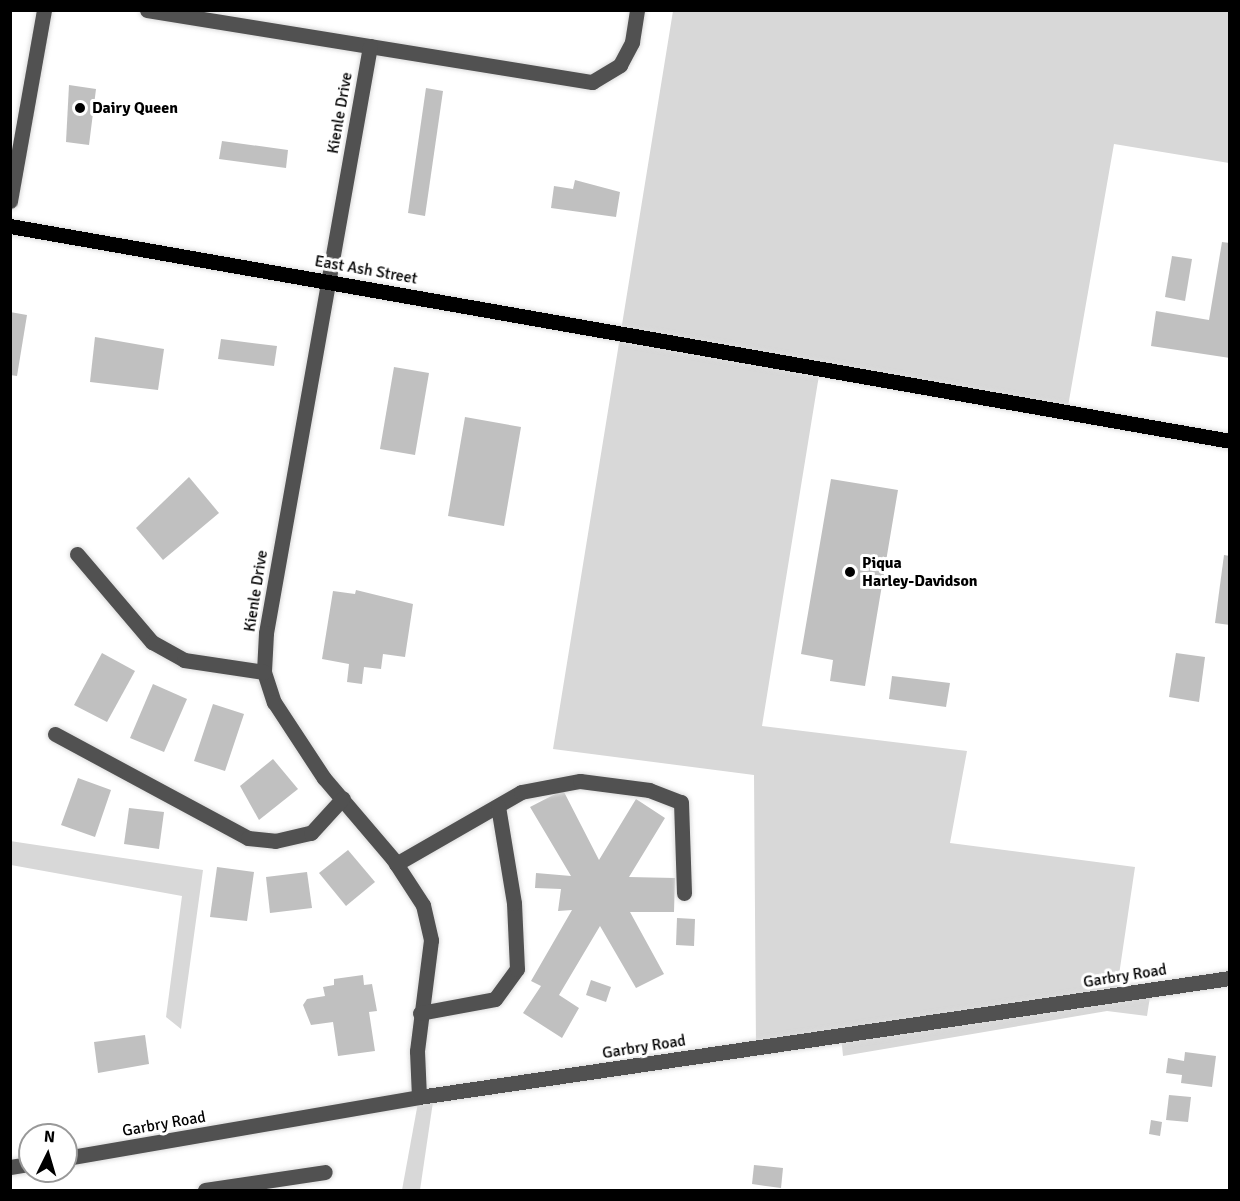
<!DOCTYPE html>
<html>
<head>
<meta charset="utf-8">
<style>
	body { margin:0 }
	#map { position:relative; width:1240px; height:1201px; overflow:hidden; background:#fff; font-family:Signika,sans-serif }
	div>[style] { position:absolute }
	.green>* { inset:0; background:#d8d8d8 }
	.building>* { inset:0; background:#c0c0c0 }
	.roads { filter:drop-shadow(0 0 2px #dbdbdb) drop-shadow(0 0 2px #dbdbdb) }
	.minor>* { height:15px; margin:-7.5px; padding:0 7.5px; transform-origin:7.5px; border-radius:7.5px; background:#515151 }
	.major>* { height:15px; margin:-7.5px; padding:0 7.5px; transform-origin:7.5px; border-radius:7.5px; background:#000 }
	.dots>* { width:16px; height:16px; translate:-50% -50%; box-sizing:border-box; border:3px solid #fff; border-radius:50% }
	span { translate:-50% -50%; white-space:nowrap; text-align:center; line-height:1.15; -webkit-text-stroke:6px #fff; paint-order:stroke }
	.poi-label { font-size:16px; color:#000; font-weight:700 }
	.left { translate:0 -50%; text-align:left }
	.street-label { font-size:16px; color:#000 }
	.frame { position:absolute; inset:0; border:12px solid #000; pointer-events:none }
	.north { position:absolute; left:18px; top:1123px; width:60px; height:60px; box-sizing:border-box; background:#fff; border:2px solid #999; border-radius:50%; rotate:5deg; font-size:16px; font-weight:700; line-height:24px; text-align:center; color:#000 }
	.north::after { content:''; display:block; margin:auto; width:21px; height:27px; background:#000; clip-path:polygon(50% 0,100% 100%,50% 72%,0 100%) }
</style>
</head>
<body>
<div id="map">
	<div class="green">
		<div style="clip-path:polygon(673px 11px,1229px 11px,1229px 163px,1114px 144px,1067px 412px,820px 369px,762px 726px,967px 751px,950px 843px,1135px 867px,1116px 995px,1151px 990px,1147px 1016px,1107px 1011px,843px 1056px,841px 1036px,756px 1048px,754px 775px,553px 749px)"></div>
		<div style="clip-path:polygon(10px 841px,203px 870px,181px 1029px,166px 1017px,182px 896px,11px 865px)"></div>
		<div style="clip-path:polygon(434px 1095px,420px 1190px,402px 1190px,419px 1097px)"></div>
	</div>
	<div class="building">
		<div style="clip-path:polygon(69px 85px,96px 89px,89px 145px,66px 142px)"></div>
		<div style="clip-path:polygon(426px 88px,443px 91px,425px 216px,408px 213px)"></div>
		<div style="clip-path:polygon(222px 141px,288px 150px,286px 168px,219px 159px)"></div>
		<div style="clip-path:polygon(575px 180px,620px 192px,616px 217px,551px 208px,554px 186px,573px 189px)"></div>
		<div style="clip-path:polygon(1222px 242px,1230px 243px,1230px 358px,1151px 346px,1156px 311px,1209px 320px)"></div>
		<div style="clip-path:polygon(1172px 256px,1192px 259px,1185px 301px,1165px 297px)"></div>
		<div style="clip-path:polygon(10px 312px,27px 315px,17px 376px,10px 375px)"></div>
		<div style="clip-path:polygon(95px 337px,164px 349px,158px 390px,90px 382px)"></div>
		<div style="clip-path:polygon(221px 339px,277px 346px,274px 366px,218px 359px)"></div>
		<div style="clip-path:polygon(394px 367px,429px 373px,415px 455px,380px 449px)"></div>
		<div style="clip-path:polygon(465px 417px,521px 427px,504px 526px,448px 516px)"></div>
		<div style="clip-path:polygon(189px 477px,219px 513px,163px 560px,136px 528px)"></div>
		<div style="clip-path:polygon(831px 479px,898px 490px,865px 686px,830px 681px,833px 660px,801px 654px)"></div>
		<div style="clip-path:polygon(1224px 555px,1230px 556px,1230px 625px,1215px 623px)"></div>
		<div style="clip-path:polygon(356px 590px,413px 604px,405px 657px,383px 654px,381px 669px,364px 667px,362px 684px,347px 682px,349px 664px,322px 659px,333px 591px,355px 594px)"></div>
		<div style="clip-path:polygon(102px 653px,135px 671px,107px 722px,74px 705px)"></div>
		<div style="clip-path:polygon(1176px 653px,1205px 657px,1199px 702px,1169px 697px)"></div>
		<div style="clip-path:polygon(892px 676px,950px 683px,946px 707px,889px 699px)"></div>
		<div style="clip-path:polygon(153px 684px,187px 699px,164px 752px,130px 738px)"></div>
		<div style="clip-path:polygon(213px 704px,244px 714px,225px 771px,194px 761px)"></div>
		<div style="clip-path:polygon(273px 759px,298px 789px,259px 820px,240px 786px)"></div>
		<div style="clip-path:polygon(78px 778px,111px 790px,95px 837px,61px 825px)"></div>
		<div style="clip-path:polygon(563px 790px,599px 860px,636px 799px,665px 818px,629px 877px,675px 878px,674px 912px,630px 912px,664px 974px,636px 988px,600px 926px,559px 995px,579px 1008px,562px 1038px,523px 1013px,541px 986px,531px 981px,572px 910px,558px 911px,561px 889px,535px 888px,536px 873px,571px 876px,530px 807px)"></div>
		<div style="clip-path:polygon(129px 808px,164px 812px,159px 849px,124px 844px)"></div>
		<div style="clip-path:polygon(348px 850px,375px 882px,346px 906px,319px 873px)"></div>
		<div style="clip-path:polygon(217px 867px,254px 872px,247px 921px,210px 917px)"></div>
		<div style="clip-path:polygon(307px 872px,312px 908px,270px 913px,266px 877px)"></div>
		<div style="clip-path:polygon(677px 918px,695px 919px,694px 946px,676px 945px)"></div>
		<div style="clip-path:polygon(363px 975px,364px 985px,372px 984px,377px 1011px,369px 1012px,375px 1051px,338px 1056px,333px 1022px,311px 1025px,303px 1005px,307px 999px,325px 996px,323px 987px,334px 985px,334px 979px)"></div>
		<div style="clip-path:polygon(591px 980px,611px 987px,606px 1002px,586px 995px)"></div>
		<div style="clip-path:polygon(145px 1035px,149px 1064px,98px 1073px,94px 1042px)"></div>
		<div style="clip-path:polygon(1185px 1052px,1216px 1056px,1212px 1087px,1181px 1083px,1182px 1075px,1166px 1073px,1168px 1058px,1184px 1061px)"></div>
		<div style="clip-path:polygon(1169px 1095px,1191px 1097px,1188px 1122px,1166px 1120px)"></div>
		<div style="clip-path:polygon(1151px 1120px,1162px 1122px,1160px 1136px,1149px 1134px)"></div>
		<div style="clip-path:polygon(754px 1165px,783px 1168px,781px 1188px,752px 1184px)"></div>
	</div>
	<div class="roads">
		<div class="minor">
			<div style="left:147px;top:10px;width:451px;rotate:9.2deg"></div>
			<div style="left:592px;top:82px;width:33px;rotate:-31deg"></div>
			<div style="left:620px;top:65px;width:26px;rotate:-62deg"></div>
			<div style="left:632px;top:42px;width:32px;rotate:-81deg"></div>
			<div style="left:370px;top:46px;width:596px;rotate:100.05deg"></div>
			<div style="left:266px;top:633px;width:39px;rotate:93deg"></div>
			<div style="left:264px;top:672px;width:32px;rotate:72deg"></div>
			<div style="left:274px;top:702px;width:91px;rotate:56.7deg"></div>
			<div style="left:324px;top:778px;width:106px;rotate:49.6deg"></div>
			<div style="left:393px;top:859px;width:55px;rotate:56.9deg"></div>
			<div style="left:423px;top:905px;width:36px;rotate:77deg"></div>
			<div style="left:431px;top:940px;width:112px;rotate:97.2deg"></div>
			<div style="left:417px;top:1051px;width:46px;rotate:87.5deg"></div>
			<div style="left:10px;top:201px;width:194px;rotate:-79.9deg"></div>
			<div style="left:77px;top:554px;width:116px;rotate:49.6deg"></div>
			<div style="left:152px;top:642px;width:37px;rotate:29deg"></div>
			<div style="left:184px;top:660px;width:81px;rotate:8.5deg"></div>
			<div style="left:55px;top:734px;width:219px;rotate:28.3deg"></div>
			<div style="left:248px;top:838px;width:27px;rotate:6deg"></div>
			<div style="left:275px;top:841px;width:37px;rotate:-13deg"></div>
			<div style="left:311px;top:833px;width:47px;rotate:-47.6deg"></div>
			<div style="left:396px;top:864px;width:144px;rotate:-29.9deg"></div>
			<div style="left:521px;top:792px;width:60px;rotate:-10.6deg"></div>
			<div style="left:580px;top:781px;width:70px;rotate:7.4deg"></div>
			<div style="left:649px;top:790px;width:34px;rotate:21deg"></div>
			<div style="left:681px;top:802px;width:91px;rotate:88.1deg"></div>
			<div style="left:420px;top:1013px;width:76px;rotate:-10.6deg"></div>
			<div style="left:495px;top:999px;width:37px;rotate:-54deg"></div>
			<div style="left:517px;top:969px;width:66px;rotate:-92.6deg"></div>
			<div style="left:514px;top:903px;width:98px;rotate:-99.4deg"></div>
			<div style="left:66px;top:1158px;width:358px;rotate:-9.8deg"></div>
			<div style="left:419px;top:1097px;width:820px;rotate:-8.35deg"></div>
			<div style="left:10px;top:1167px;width:20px;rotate:-9deg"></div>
			<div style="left:205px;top:1190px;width:121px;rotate:-8.5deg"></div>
		</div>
		<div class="major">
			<div style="left:10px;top:226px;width:1239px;rotate:9.99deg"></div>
		</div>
	</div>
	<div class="dots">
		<div style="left:80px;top:108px;background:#000"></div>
		<div style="left:850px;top:572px;background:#000"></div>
	</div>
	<div class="poi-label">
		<span class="left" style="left:92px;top:108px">Dairy Queen</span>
		<span class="left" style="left:862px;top:572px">Piqua<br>Harley-Davidson</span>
	</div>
	<div class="street-label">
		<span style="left:340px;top:113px;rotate:-80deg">Kienle Drive</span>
		<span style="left:366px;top:270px;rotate:10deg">East Ash Street</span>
		<span style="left:256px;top:591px;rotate:-81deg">Kienle Drive</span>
		<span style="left:1125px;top:976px;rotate:-9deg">Garbry Road</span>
		<span style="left:644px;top:1047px;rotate:-9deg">Garbry Road</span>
		<span style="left:164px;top:1124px;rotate:-10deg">Garbry Road</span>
	</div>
	<div class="frame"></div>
	<div class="north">N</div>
</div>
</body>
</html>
